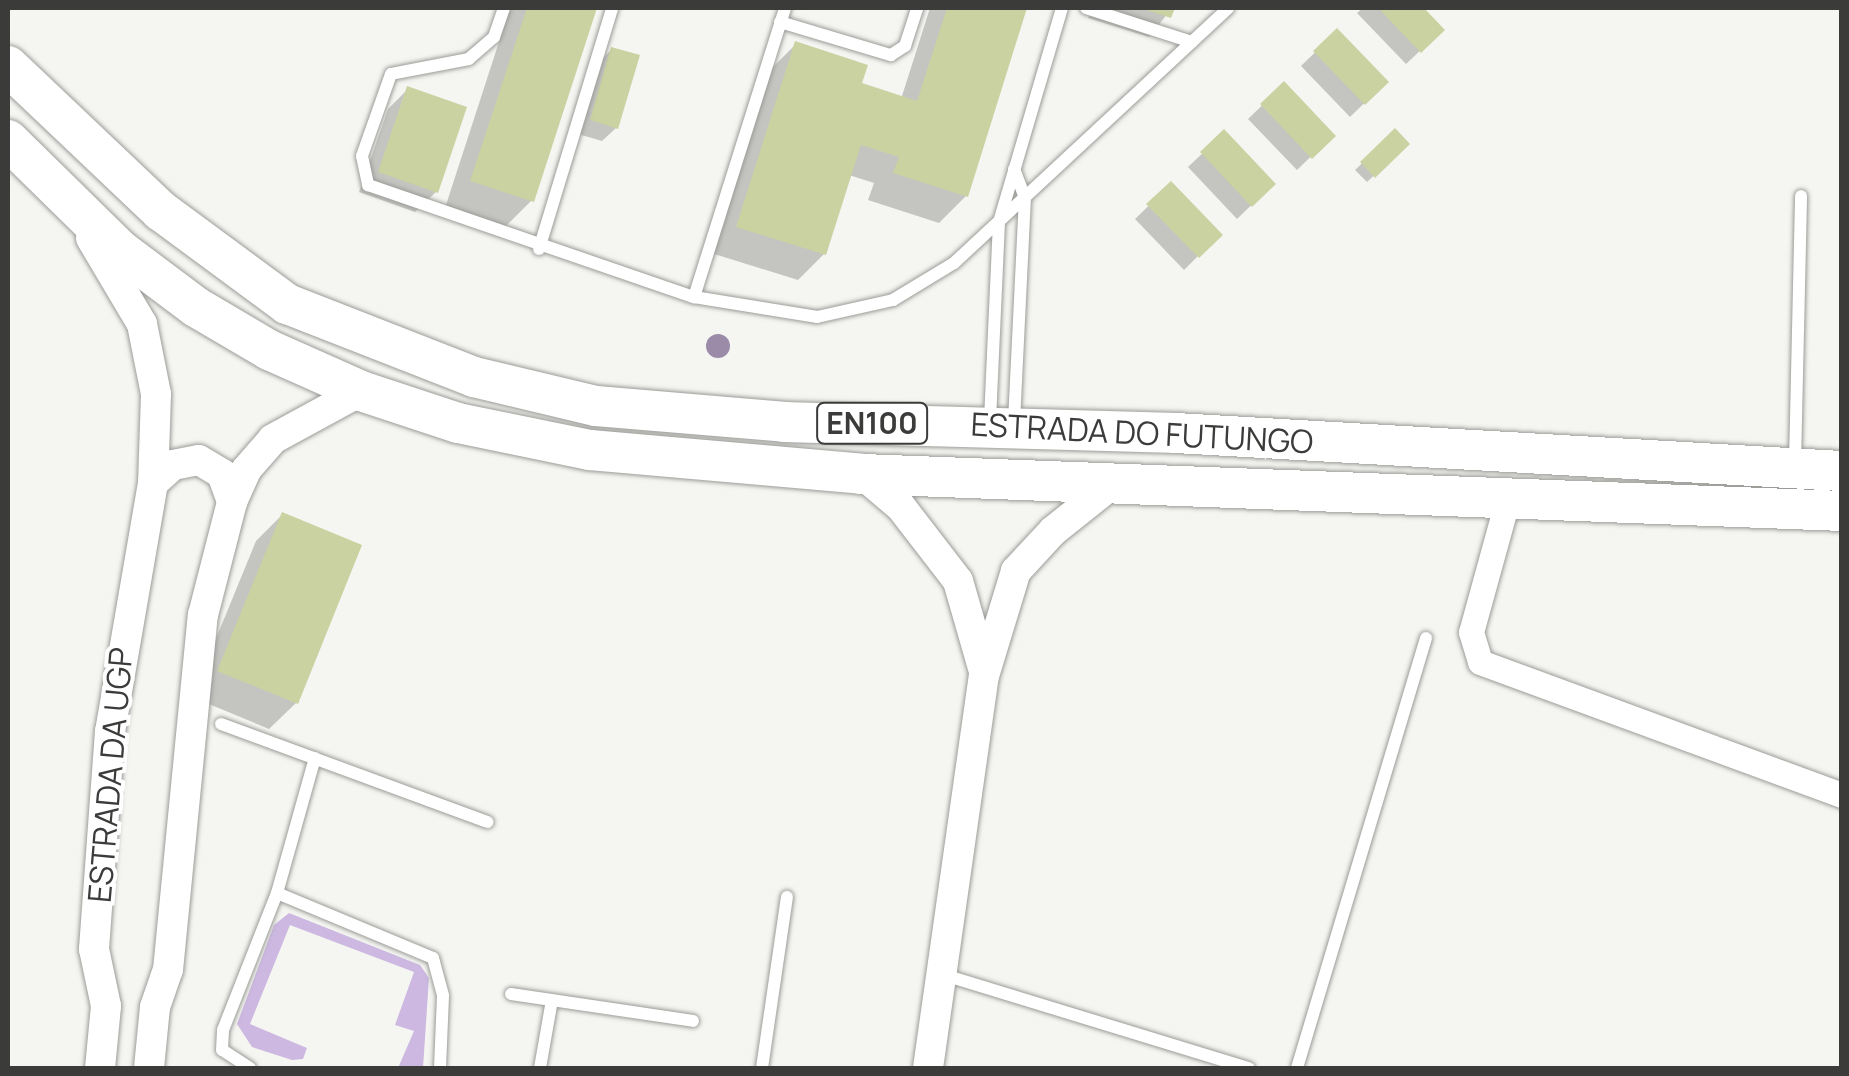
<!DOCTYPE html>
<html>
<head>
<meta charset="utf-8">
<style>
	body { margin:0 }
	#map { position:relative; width:1849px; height:1076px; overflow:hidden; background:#f5f6f2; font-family:Manrope,sans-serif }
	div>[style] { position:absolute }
	.green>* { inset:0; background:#ccb8e0 }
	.shadow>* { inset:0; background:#0003 }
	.building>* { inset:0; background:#c9d2a0 }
	.roads { filter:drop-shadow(0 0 2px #9b9c98) drop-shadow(0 0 2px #9b9c98) }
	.service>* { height:12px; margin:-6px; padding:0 6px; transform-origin:6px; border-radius:6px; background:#fff }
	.minor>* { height:25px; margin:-12.5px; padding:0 12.5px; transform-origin:12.5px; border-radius:12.5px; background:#fff }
	.tertiary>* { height:30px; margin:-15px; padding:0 15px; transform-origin:15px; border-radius:15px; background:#fff }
	.primary>* { height:40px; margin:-20px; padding:0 20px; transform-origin:20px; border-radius:20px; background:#fff }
	.trees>* { width:24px; height:24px; margin:-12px; border-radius:50%; background:#9b8ba8 }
	span { translate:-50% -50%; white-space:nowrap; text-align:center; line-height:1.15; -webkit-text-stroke:8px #fff; paint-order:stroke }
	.shield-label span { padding:2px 8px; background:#fff; border:2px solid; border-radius:8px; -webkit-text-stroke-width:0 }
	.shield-label { font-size:30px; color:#3b3b3a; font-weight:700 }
	.street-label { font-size:32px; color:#3b3b3a }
	.frame { position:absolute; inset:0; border:10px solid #3b3b3a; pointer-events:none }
</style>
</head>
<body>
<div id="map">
	<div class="green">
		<div style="clip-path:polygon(289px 913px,420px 965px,429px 978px,423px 1068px,398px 1068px,414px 1031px,395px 1025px,414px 972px,290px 925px,250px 1024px,307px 1048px,303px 1059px,292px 1060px,252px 1047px,237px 1024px,274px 925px)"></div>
	</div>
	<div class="shadow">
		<div style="clip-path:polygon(510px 8px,594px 8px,532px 200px,505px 227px,445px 208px)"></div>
		<div style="clip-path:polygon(930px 8px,1025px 8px,966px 196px,939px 223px,868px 200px,874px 183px,849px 175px,824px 254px,798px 280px,711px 253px,769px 71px,796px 44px,859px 85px,901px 99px)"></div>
		<div style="clip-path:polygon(1092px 8px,1172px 8px,1149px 37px,1088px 18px)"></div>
		<div style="clip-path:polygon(1363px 8px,1421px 8px,1442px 30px,1406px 64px,1357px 13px)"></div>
		<div style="clip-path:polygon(1337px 31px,1386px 82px,1350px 117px,1301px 66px)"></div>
		<div style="clip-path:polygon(612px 49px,616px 128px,602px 141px,578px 134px,598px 63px)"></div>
		<div style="clip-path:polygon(1284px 84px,1332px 136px,1297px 170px,1248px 119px)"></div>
		<div style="clip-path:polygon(408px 89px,436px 192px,415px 212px,359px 192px,388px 109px)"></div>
		<div style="clip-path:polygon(1395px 132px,1407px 144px,1367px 182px,1355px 170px)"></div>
		<div style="clip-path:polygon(1224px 133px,1273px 184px,1237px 219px,1188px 167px)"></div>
		<div style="clip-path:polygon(1171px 184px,1219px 235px,1184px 270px,1135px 219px)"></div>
		<div style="clip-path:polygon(282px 515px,296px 703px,269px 729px,192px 697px,256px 541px)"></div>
	</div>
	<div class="building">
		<div style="clip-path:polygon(527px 8px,597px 8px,534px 202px,470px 181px)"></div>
		<div style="clip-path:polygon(947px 8px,1027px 8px,968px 197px,893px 173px,899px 157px,861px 145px,826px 255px,736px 227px,795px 41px,868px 65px,862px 83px,917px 101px)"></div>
		<div style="clip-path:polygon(1141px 8px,1175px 8px,1171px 18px)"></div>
		<div style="clip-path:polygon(1378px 8px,1424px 8px,1445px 30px,1421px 53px)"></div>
		<div style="clip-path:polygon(1337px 28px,1389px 82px,1365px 105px,1313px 51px)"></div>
		<div style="clip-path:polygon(611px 47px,640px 55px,618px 129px,590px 120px)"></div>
		<div style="clip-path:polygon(1284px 81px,1336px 136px,1312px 159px,1260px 104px)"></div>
		<div style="clip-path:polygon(407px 86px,467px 107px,438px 193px,378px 172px)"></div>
		<div style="clip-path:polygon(1395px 128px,1410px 144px,1375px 178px,1360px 162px)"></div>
		<div style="clip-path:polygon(1224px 129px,1276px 184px,1252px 207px,1200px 152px)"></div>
		<div style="clip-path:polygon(1171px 181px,1223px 235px,1199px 258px,1146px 204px)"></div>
		<div style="clip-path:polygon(282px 512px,362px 545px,298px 704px,217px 671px)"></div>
	</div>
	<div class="roads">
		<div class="service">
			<div style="left:504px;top:8px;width:31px;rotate:109deg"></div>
			<div style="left:494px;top:37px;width:33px;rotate:139deg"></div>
			<div style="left:469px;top:59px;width:79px;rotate:169.1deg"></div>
			<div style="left:391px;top:74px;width:87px;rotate:109.5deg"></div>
			<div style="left:362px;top:156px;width:30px;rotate:78deg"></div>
			<div style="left:368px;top:185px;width:345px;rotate:19deg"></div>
			<div style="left:694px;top:297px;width:125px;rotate:9.2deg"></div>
			<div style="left:817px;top:317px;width:78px;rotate:-12.6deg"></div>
			<div style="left:893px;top:300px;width:71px;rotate:-31.2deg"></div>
			<div style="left:954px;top:263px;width:374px;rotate:-42.9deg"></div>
			<div style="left:1086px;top:8px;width:111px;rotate:17.8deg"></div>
			<div style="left:780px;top:22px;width:116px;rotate:16.6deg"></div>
			<div style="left:891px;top:55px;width:17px;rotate:-33deg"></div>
			<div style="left:905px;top:46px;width:40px;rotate:-72deg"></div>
			<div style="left:1014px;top:169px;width:30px;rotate:69deg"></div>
			<div style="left:1025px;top:197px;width:227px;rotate:92.8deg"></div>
			<div style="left:539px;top:249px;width:252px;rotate:-73.1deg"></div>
			<div style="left:694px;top:297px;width:303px;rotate:-72.5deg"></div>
			<div style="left:990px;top:420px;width:198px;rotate:-87.4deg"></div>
			<div style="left:999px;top:222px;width:223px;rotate:-73.6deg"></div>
			<div style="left:1795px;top:463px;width:267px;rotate:-88.7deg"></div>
			<div style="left:221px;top:724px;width:284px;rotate:20.2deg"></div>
			<div style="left:277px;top:893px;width:169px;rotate:22.6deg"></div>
			<div style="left:433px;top:958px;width:39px;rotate:75deg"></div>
			<div style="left:443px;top:996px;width:72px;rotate:92.4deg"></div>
			<div style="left:941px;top:974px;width:322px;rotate:17deg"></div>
			<div style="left:511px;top:994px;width:184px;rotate:8.4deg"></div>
			<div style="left:250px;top:1068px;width:33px;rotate:-147deg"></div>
			<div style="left:222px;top:1050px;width:20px;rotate:-87deg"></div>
			<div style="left:223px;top:1030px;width:147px;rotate:-68.5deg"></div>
			<div style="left:277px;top:893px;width:140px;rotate:-74.3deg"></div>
			<div style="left:540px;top:1068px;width:69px;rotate:-80deg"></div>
			<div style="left:762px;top:1068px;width:173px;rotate:-81.7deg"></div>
			<div style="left:1297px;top:1068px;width:449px;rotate:-73.3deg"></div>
		</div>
		<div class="minor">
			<div style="left:1508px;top:498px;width:139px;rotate:105.4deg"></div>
			<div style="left:1471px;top:632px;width:31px;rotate:73deg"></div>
			<div style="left:1480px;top:662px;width:386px;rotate:20.2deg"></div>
		</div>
		<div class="tertiary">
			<div style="left:91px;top:238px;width:100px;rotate:59.3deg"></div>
			<div style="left:142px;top:324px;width:71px;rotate:78.7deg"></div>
			<div style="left:156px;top:394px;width:89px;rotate:91.9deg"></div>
			<div style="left:153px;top:483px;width:252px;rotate:99.8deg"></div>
			<div style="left:110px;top:731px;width:219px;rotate:94.2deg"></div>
			<div style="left:94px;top:949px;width:58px;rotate:78.1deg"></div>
			<div style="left:106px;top:1006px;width:62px;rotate:95.5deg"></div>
			<div style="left:862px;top:474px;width:51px;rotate:40.2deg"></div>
			<div style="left:901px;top:507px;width:93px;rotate:52.4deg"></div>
			<div style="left:958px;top:581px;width:91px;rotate:74deg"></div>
			<div style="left:153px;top:483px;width:27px;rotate:-42deg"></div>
			<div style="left:173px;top:465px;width:26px;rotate:-11deg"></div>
			<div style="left:199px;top:460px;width:27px;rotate:31deg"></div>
			<div style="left:222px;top:474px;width:30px;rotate:70deg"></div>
			<div style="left:149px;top:1068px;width:61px;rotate:-84.4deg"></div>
			<div style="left:155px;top:1007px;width:39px;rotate:-71deg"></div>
			<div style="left:168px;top:970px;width:357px;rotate:-84.4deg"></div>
			<div style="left:203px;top:615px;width:117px;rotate:-75.6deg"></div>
			<div style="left:232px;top:502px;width:35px;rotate:-66deg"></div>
			<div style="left:246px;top:470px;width:41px;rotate:-48.9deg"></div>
			<div style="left:273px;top:439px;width:100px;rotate:-28.6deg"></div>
			<div style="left:928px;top:1068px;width:396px;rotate:-81.9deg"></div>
			<div style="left:984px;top:676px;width:110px;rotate:-73.1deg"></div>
			<div style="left:1016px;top:571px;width:54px;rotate:-47.2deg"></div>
			<div style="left:1053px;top:531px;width:75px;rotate:-38.5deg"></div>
		</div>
		<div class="primary">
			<div style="left:8px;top:66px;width:211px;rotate:43.5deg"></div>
			<div style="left:161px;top:211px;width:157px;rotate:36.4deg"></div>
			<div style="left:287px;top:304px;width:201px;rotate:21.3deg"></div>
			<div style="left:474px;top:377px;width:125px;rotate:13.4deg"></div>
			<div style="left:596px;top:406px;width:190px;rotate:4.8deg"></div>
			<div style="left:785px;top:422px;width:391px;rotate:1.6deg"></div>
			<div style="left:1176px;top:433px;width:667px;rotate:3.27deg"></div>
			<div style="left:8px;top:140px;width:157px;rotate:44.5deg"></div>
			<div style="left:120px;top:250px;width:95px;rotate:36.9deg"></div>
			<div style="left:196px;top:307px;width:85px;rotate:30.5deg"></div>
			<div style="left:269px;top:350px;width:101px;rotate:24deg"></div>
			<div style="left:361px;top:391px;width:102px;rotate:18.3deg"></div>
			<div style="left:458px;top:423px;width:135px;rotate:11.6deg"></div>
			<div style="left:590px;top:450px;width:273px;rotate:5deg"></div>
			<div style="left:862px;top:474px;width:981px;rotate:2.16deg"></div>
		</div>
	</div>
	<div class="trees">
		<div style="left:718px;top:346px"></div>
	</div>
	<div class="shield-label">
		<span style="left:872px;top:423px">EN100</span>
	</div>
	<div class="street-label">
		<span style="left:1142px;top:433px;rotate:3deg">ESTRADA DO FUTUNGO</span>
		<span style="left:110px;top:775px;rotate:-85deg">ESTRADA DA UGP</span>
	</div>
	<div class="frame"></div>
</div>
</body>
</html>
